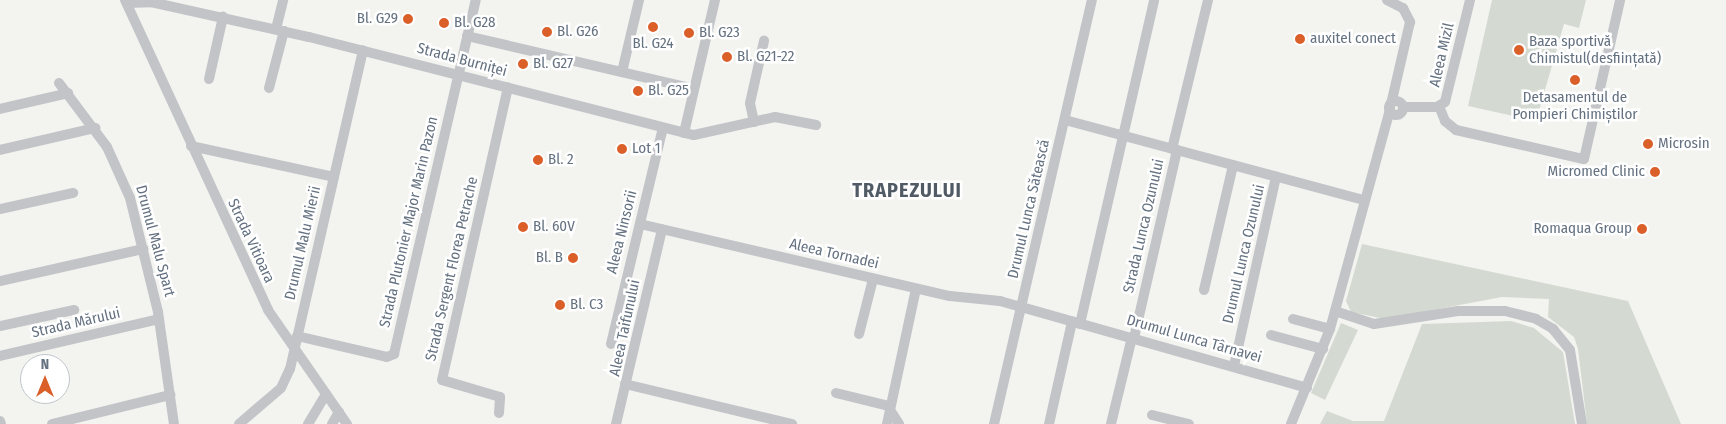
<!DOCTYPE html>
<html>
<head>
<meta charset="utf-8">
<style>
	body { margin:0 }
	#map { position:relative; width:1726px; height:424px; overflow:hidden; background:#f3f4f0; font-family:"Fira Sans Condensed",sans-serif }
	div>[style] { position:absolute }
	.green>* { inset:0; background:#d4dad1 }
	.minor>* { height:10px; margin:-5px; padding:0 5px; transform-origin:5px; border-radius:5px; background:#c2c4c8 }
	.minor>.ring { margin:-5px; padding:0; box-sizing:content-box; background:none; border:10px solid #c2c4c8; border-radius:50% }
	.dots>* { width:14px; height:14px; translate:-50% -50%; box-sizing:border-box; border:2px solid #fff; border-radius:50% }
	span { translate:-50% -50%; white-space:nowrap; text-align:center; line-height:1.15; -webkit-text-stroke:5px #fff; paint-order:stroke }
	.poi-label { font-size:15px; color:#647180 }
	.right { translate:-100% -50%; text-align:right }
	.left { translate:0 -50%; text-align:left }
	.street-label { font-size:15px; color:#647180 }
	.district-label { font-size:20px; color:#515b65; font-weight:700; letter-spacing:1px }
	.north { position:absolute; left:20px; top:354px; width:50px; height:50px; box-sizing:border-box; background:#fff; border:1px solid #c1c6cc; border-radius:50%; rotate:0deg; font-size:14px; font-weight:700; line-height:20px; text-align:center; color:#647180 }
	.north::after { content:''; display:block; margin:auto; width:18px; height:22px; background:#db5f29; clip-path:polygon(50% 0,100% 100%,50% 72%,0 100%) }
</style>
</head>
<body>
<div id="map">
	<div class="green">
		<div style="clip-path:polygon(1492px 0,1586px 0,1579px 28px,1564px 24px,1536px 121px,1468px 106px)"></div>
		<div style="clip-path:polygon(1362px 244px,1628px 301px,1681px 424px,1587px 424px,1578px 349px,1574px 337px,1548px 317px,1549px 299px,1502px 297px,1385px 319px,1351px 312px,1346px 301px)"></div>
		<div style="clip-path:polygon(1511px 321px,1534px 328px,1563px 352px,1575px 424px,1320px 424px,1327px 411px,1353px 421px,1384px 421px,1422px 324px)"></div>
		<div style="clip-path:polygon(1341px 323px,1358px 330px,1325px 400px,1311px 393px)"></div>
	</div>
	<div class="minor">
		<div style="left:125px;top:0;width:341px;rotate:65.2deg"></div>
		<div style="left:268px;top:310px;width:139px;rotate:55.3deg"></div>
		<div style="left:1387px;top:0;width:18px;rotate:27deg"></div>
		<div style="left:1403px;top:8px;width:16px;rotate:63deg"></div>
		<div style="left:1410px;top:22px;width:84px;rotate:103deg"></div>
		<div style="left:127px;top:3px;width:24px;rotate:-2deg"></div>
		<div style="left:151px;top:2px;width:162px;rotate:12.5deg"></div>
		<div style="left:309px;top:37px;width:397px;rotate:14.3deg"></div>
		<div style="left:694px;top:135px;width:83px;rotate:-12.5deg"></div>
		<div style="left:775px;top:117px;width:42px;rotate:11deg"></div>
		<div style="left:276px;top:29px;width:30px;rotate:-76deg"></div>
		<div style="left:467px;top:36px;width:233px;rotate:13.1deg"></div>
		<div style="left:622px;top:72px;width:74px;rotate:-76.7deg"></div>
		<div style="left:209px;top:79px;width:64px;rotate:-77.3deg"></div>
		<div style="left:59px;top:83px;width:80px;rotate:53.1deg"></div>
		<div style="left:107px;top:147px;width:56px;rotate:65.7deg"></div>
		<div style="left:130px;top:198px;width:117px;rotate:76.2deg"></div>
		<div style="left:158px;top:312px;width:113px;rotate:81.9deg"></div>
		<div style="left:269px;top:88px;width:59px;rotate:-75.3deg"></div>
		<div class="ring" style="left:1389px;top:101px;width:4px;height:4px"></div>
		<div style="left:1439px;top:106px;width:16px;rotate:68deg"></div>
		<div style="left:1445px;top:121px;width:14px;rotate:39deg"></div>
		<div style="left:1456px;top:130px;width:131px;rotate:12.8deg"></div>
		<div style="left:1584px;top:159px;width:163px;rotate:-77.2deg"></div>
		<div style="left:1403px;top:107px;width:34px"></div>
		<div style="left:1437px;top:107px;width:9px;rotate:-32deg"></div>
		<div style="left:1445px;top:102px;width:105px;rotate:-76.2deg"></div>
		<div style="left:0;top:109px;width:70px;rotate:-13.2deg"></div>
		<div style="left:1065px;top:120px;width:310px;rotate:15deg"></div>
		<div style="left:754px;top:122px;width:19px;rotate:-102deg"></div>
		<div style="left:750px;top:103px;width:64px;rotate:-77.3deg"></div>
		<div style="left:684px;top:133px;width:137px;rotate:-76.9deg"></div>
		<div style="left:191px;top:146px;width:146px;rotate:12.2deg"></div>
		<div style="left:1172px;top:149px;width:153px;rotate:-76.4deg"></div>
		<div style="left:0;top:150px;width:98px;rotate:-13deg"></div>
		<div style="left:0;top:209px;width:75px;rotate:-12.4deg"></div>
		<div style="left:640px;top:224px;width:318px;rotate:13.1deg"></div>
		<div style="left:950px;top:296px;width:50px;rotate:5.7deg"></div>
		<div style="left:1000px;top:301px;width:319px;rotate:15.8deg"></div>
		<div style="left:0;top:281px;width:147px;rotate:-12.6deg"></div>
		<div style="left:1204px;top:290px;width:128px;rotate:-76.9deg"></div>
		<div style="left:1335px;top:311px;width:41px;rotate:18.4deg"></div>
		<div style="left:1374px;top:324px;width:85px;rotate:-8.8deg"></div>
		<div style="left:1458px;top:311px;width:47px"></div>
		<div style="left:1505px;top:311px;width:32px;rotate:14deg"></div>
		<div style="left:1536px;top:319px;width:20px;rotate:30deg"></div>
		<div style="left:1553px;top:329px;width:27px;rotate:51deg"></div>
		<div style="left:1570px;top:350px;width:75px;rotate:80.8deg"></div>
		<div style="left:1293px;top:319px;width:38px;rotate:15deg"></div>
		<div style="left:1080px;top:324px;width:332px;rotate:-77.1deg"></div>
		<div style="left:0;top:326px;width:76px;rotate:-12.2deg"></div>
		<div style="left:859px;top:334px;width:57px;rotate:-75.7deg"></div>
		<div style="left:1271px;top:335px;width:54px;rotate:15.1deg"></div>
		<div style="left:297px;top:336px;width:92px;rotate:13.1deg"></div>
		<div style="left:387px;top:357px;width:8px;rotate:-23deg"></div>
		<div style="left:394px;top:354px;width:363px;rotate:-77deg"></div>
		<div style="left:1134px;top:338px;width:193px;rotate:-77.1deg"></div>
		<div style="left:611px;top:344px;width:222px;rotate:-76.5deg"></div>
		<div style="left:0;top:356px;width:163px;rotate:-13.1deg"></div>
		<div style="left:1234px;top:366px;width:194px;rotate:-77.5deg"></div>
		<div style="left:625px;top:384px;width:172px;rotate:13.5deg"></div>
		<div style="left:836px;top:393px;width:55px;rotate:13.8deg"></div>
		<div style="left:890px;top:410px;width:17px;rotate:57deg"></div>
		<div style="left:499px;top:413px;width:16px;rotate:-86deg"></div>
		<div style="left:500px;top:397px;width:60px;rotate:-163.7deg"></div>
		<div style="left:442px;top:380px;width:300px;rotate:-77.3deg"></div>
		<div style="left:1152px;top:415px;width:38px;rotate:14deg"></div>
		<div style="left:0;top:421px;width:3px;rotate:72deg"></div>
		<div style="left:52px;top:424px;width:122px;rotate:-13.8deg"></div>
		<div style="left:239px;top:424px;width:55px;rotate:-40.6deg"></div>
		<div style="left:281px;top:388px;width:21px;rotate:-65deg"></div>
		<div style="left:290px;top:369px;width:327px;rotate:-77.1deg"></div>
		<div style="left:308px;top:424px;width:35px;rotate:-59deg"></div>
		<div style="left:332px;top:424px;width:14px;rotate:-60deg"></div>
		<div style="left:616px;top:424px;width:200px;rotate:-76.7deg"></div>
		<div style="left:887px;top:424px;width:138px;rotate:-77.9deg"></div>
		<div style="left:994px;top:424px;width:435px;rotate:-77deg"></div>
		<div style="left:1049px;top:424px;width:105px;rotate:-77.3deg"></div>
		<div style="left:1111px;top:424px;width:89px;rotate:-76.4deg"></div>
		<div style="left:1291px;top:424px;width:103px;rotate:-67.7deg"></div>
		<div style="left:1330px;top:329px;width:228px;rotate:-74.7deg"></div>
	</div>
	<div class="dots">
		<div style="left:408px;top:19px;background:#db5f29"></div>
		<div style="left:444px;top:23px;background:#db5f29"></div>
		<div style="left:653px;top:27px;background:#db5f29"></div>
		<div style="left:547px;top:32px;background:#db5f29"></div>
		<div style="left:689px;top:33px;background:#db5f29"></div>
		<div style="left:1300px;top:39px;background:#db5f29"></div>
		<div style="left:1519px;top:50px;background:#db5f29"></div>
		<div style="left:727px;top:57px;background:#db5f29"></div>
		<div style="left:523px;top:64px;background:#db5f29"></div>
		<div style="left:1575px;top:80px;background:#db5f29"></div>
		<div style="left:638px;top:91px;background:#db5f29"></div>
		<div style="left:1648px;top:144px;background:#db5f29"></div>
		<div style="left:622px;top:149px;background:#db5f29"></div>
		<div style="left:538px;top:160px;background:#db5f29"></div>
		<div style="left:1655px;top:172px;background:#db5f29"></div>
		<div style="left:523px;top:227px;background:#db5f29"></div>
		<div style="left:1642px;top:229px;background:#db5f29"></div>
		<div style="left:573px;top:258px;background:#db5f29"></div>
		<div style="left:560px;top:305px;background:#db5f29"></div>
	</div>
	<div class="poi-label">
		<span class="right" style="left:398px;top:19px">Bl. G29</span>
		<span class="left" style="left:454px;top:23px">Bl. G28</span>
		<span class="left" style="left:557px;top:32px">Bl. G26</span>
		<span class="left" style="left:699px;top:33px">Bl. G23</span>
		<span class="left" style="left:1310px;top:39px">auxitel conect</span>
		<span class="left" style="left:1529px;top:50px">Baza sportivă<br>Chimistul(desființată)</span>
		<span style="left:653px;top:44px">Bl. G24</span>
		<span class="left" style="left:737px;top:57px">Bl. G21-22</span>
		<span class="left" style="left:533px;top:64px">Bl. G27</span>
		<span class="left" style="left:648px;top:91px">Bl. G25</span>
		<span style="left:1575px;top:106px">Detasamentul de<br>Pompieri Chimiștilor</span>
		<span class="left" style="left:1658px;top:144px">Microsin</span>
		<span class="left" style="left:632px;top:149px">Lot 1</span>
		<span class="left" style="left:548px;top:160px">Bl. 2</span>
		<span class="right" style="left:1645px;top:172px">Micromed Clinic</span>
		<span class="left" style="left:533px;top:227px">Bl. 60V</span>
		<span class="right" style="left:1632px;top:229px">Romaqua Group</span>
		<span class="right" style="left:563px;top:258px">Bl. B</span>
		<span class="left" style="left:570px;top:305px">Bl. C3</span>
	</div>
	<div class="street-label">
		<span style="left:1442px;top:55px;rotate:-77deg">Aleea Mizil</span>
		<span style="left:462px;top:60px;rotate:15deg">Strada Burniței</span>
		<span style="left:1029px;top:209px;rotate:-77deg">Drumul Lunca Sătească</span>
		<span style="left:409px;top:222px;rotate:-77deg">Strada Plutonier Major Marin Pazon</span>
		<span style="left:1144px;top:226px;rotate:-77deg">Strada Lunca Ozunului</span>
		<span style="left:622px;top:232px;rotate:-76deg">Aleea Ninsorii</span>
		<span style="left:155px;top:241px;rotate:75deg">Drumul Malu Spart</span>
		<span style="left:251px;top:241px;rotate:65deg">Strada Vitioara</span>
		<span style="left:303px;top:243px;rotate:-77deg">Drumul Malu Mierii</span>
		<span style="left:834px;top:254px;rotate:13deg">Aleea Tornadei</span>
		<span style="left:1244px;top:254px;rotate:-77deg">Drumul Lunca Ozunului</span>
		<span style="left:452px;top:269px;rotate:-77deg">Strada Sergent Florea Petrache</span>
		<span style="left:76px;top:323px;rotate:-13deg">Strada Mărului</span>
		<span style="left:625px;top:328px;rotate:-78deg">Aleea Taifunului</span>
		<span style="left:1194px;top:339px;rotate:16deg">Drumul Lunca Târnavei</span>
	</div>
	<div class="district-label">
		<span style="left:907px;top:190px">TRAPEZULUI</span>
	</div>
	<div class="north">N</div>
</div>
</body>
</html>
